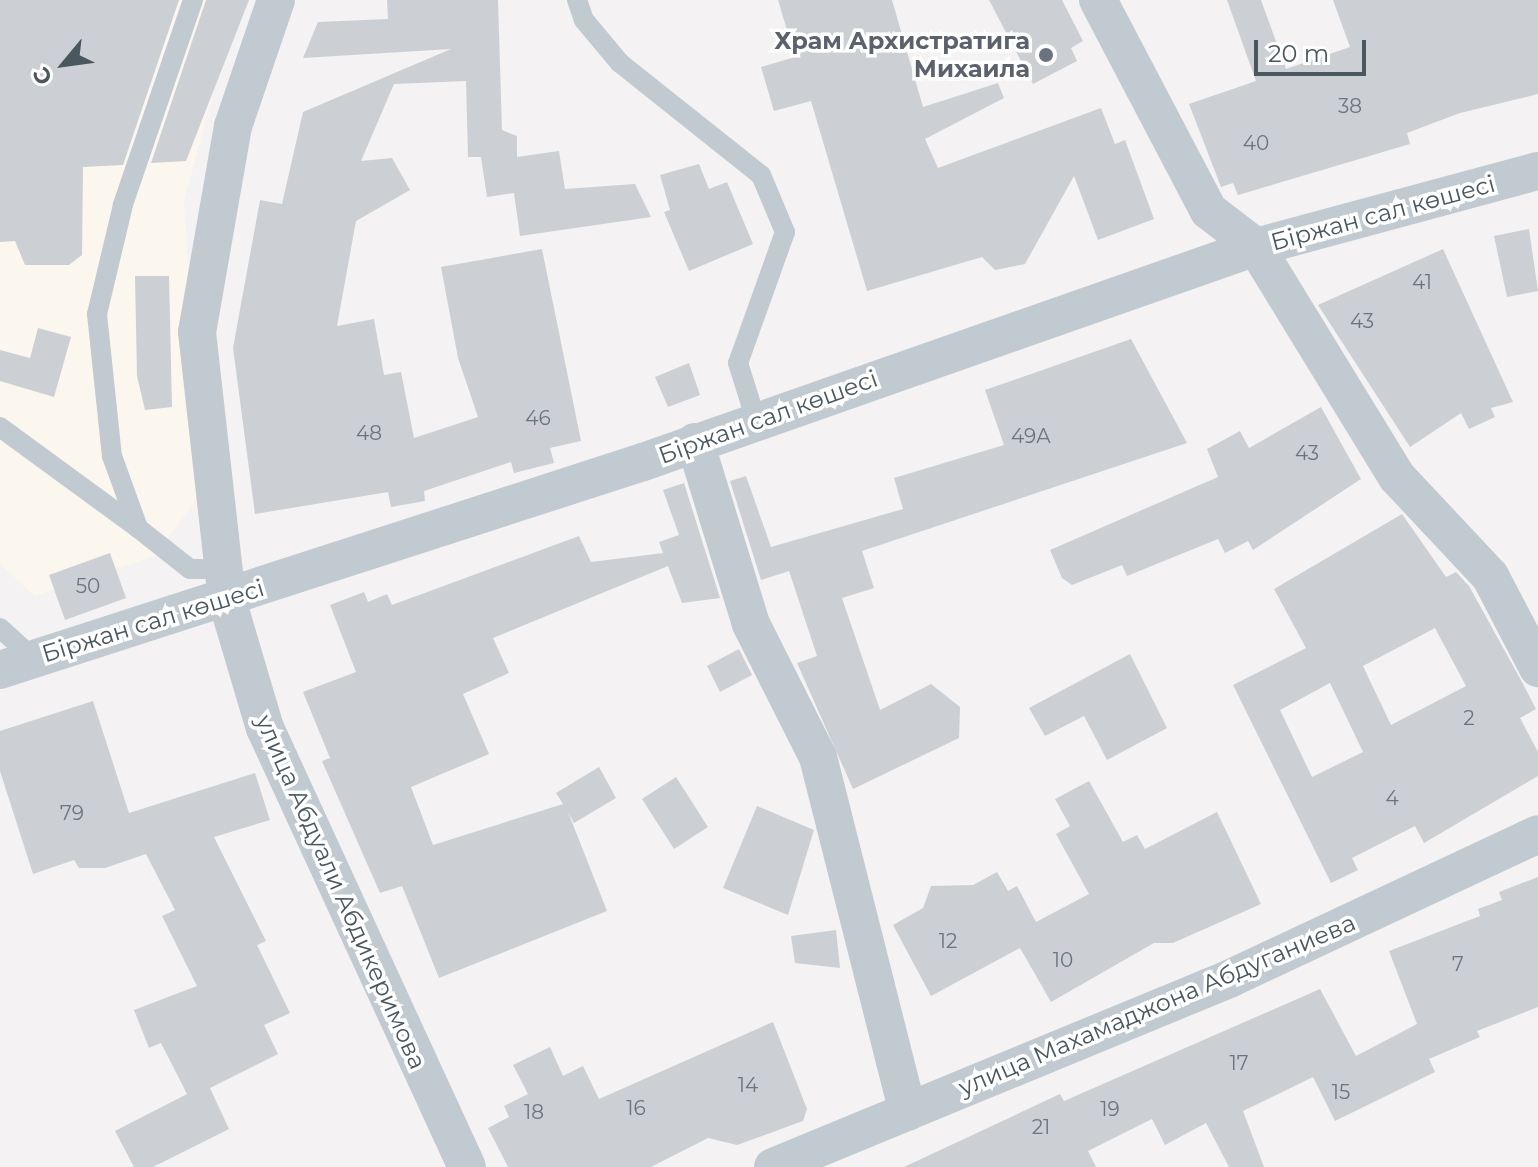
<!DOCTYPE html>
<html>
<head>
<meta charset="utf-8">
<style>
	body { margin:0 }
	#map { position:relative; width:1538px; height:1167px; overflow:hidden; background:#f4f2f2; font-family:Montserrat,sans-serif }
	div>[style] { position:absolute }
	.commercial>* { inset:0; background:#fcf7ee }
	.building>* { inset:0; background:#ccd0d4 }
	.service>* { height:20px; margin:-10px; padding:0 10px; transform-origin:10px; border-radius:10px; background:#c1cad0 }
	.minor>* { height:38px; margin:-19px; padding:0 19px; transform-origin:19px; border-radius:19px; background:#c1cad0 }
	.dots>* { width:22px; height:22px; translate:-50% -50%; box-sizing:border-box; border:4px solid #fff; border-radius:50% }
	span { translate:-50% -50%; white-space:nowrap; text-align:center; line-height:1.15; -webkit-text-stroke:7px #fff; paint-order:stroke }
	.number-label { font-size:20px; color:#6b757c }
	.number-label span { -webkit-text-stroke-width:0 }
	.worship-label { font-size:24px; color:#5b616d; font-weight:700 }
	.right { translate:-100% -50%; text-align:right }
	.street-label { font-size:24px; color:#4b575f }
	.north { position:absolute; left:24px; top:24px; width:80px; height:80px; -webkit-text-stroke:6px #fff; paint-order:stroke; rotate:241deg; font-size:22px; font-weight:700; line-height:32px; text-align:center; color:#4b575f }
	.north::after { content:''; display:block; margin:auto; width:28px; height:36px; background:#4b575f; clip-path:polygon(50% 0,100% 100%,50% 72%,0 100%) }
	.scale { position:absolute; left:1254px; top:40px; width:112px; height:36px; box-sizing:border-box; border:4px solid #4b575f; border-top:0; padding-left:10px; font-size:24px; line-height:28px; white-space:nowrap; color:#4b575f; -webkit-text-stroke:6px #fff; paint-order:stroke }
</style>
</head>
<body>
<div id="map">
	<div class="commercial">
		<div style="clip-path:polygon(0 0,238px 0,184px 201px,202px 491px,155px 556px,35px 596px,0 564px)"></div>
	</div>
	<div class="building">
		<div style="clip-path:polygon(0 0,179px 0,123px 165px,83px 167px,82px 255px,69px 265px,25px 265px,15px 241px,0 242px)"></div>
		<div style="clip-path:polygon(206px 0,249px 0,186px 161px,151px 163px)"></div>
		<div style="clip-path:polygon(387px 0,498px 0,502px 130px,517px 136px,517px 157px,559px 151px,565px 189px,635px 184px,651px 217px,520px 236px,514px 193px,487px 197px,481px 157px,468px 157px,466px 81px,394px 84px,361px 161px,392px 158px,410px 190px,356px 221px,337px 326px,374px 319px,384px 375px,401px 372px,414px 438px,478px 417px,458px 358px,441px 267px,542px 249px,581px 441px,550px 448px,554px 463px,514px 473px,511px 462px,424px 491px,425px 501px,391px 507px,388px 492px,255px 514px,233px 348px,260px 200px,282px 204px,303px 112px,451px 49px,303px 58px,318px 22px,388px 19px)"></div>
		<div style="clip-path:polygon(778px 0,892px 0,923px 107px,998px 83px,1004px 98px,925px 139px,938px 168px,1101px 108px,1115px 144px,1125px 140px,1154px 219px,1098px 240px,1074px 176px,1025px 264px,995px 270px,982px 257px,867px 291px,811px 101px,774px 111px,761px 67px,795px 57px)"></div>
		<div style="clip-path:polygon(989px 0,1062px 0,1083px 41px,1071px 48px,1077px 61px,1033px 84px)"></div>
		<div style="clip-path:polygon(1227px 0,1261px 0,1286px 69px,1350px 47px,1333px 0,1538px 0,1538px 94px,1460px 113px,1407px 133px,1410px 144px,1238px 195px,1233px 183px,1221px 187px,1189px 104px,1256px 81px)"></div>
		<div style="clip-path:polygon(699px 164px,709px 189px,727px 182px,753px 244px,689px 271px,664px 212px,670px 210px,660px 175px)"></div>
		<div style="clip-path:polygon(1529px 229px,1538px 291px,1507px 297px,1494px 236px)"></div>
		<div style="clip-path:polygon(1443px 249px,1513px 402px,1491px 408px,1495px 417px,1469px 429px,1461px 413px,1410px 447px,1318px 305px)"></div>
		<div style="clip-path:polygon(135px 276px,169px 276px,172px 407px,145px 410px,137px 376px)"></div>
		<div style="clip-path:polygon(38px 328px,71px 337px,54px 397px,0 381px,0 350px,30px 358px)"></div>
		<div style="clip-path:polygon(1131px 339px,1187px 443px,862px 551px,874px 588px,842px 598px,880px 710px,931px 684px,960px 707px,959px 738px,853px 789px,797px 663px,817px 656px,789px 571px,761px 580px,730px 481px,746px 476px,771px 547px,903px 509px,894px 478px,1004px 445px,985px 390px)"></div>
		<div style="clip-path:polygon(689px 363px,700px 395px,668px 407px,655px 377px)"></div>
		<div style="clip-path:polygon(1321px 407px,1361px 479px,1253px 550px,1248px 541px,1225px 553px,1218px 539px,1127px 576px,1122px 565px,1072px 585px,1062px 578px,1050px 550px,1218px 477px,1207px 449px,1240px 431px,1249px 448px)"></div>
		<div style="clip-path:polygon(684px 483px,720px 598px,682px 603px,668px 566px,493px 638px,509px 673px,463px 694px,489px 754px,411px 787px,433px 845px,563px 804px,556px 793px,599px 767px,616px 798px,574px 823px,568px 812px,607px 911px,439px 978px,402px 886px,380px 893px,322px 761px,330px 758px,303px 692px,356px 672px,330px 605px,364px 592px,368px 602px,387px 594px,392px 605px,579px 536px,591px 562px,663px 553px,659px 542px,679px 535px,663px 490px)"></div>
		<div style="clip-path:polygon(evenodd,1402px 514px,1446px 577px,1456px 572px,1469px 586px,1522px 682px,1536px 709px,1520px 718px,1538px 752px,1538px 776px,1424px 843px,1415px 826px,1352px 858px,1358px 870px,1331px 883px,1233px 685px,1306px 648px,1274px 589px,1402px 514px,1435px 628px,1466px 686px,1391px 725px,1363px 666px,1435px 628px,1402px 514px,1330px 683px,1363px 752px,1312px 777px,1280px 710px,1330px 683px)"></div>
		<div style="clip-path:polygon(110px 553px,126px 598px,65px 620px,49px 575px)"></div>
		<div style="clip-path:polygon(739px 649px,752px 675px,720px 692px,707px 666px)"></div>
		<div style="clip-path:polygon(1130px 654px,1167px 728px,1107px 760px,1084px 716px,1045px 736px,1029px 708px)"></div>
		<div style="clip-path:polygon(93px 701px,129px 813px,255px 773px,270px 820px,214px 837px,266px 941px,257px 945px,290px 1013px,264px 1025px,278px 1054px,210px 1088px,229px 1129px,153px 1167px,134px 1167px,115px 1131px,187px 1094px,161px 1043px,149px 1048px,134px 1010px,197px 986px,162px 916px,175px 910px,146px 854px,105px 868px,79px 868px,74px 860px,33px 874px,0 771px,0 731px)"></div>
		<div style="clip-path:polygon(676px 777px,708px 827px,674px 849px,642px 799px)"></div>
		<div style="clip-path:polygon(1089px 781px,1123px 842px,1137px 835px,1145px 849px,1217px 812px,1261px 904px,1173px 943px,1154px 943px,1051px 1002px,1020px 948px,931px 996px,893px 925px,923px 908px,931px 886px,973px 885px,997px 872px,1008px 891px,1017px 886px,1036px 922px,1089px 894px,1056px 834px,1070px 826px,1055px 799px)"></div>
		<div style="clip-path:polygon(757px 806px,814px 830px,788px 915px,723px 888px)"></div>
		<div style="clip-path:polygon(1538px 877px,1538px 1007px,1477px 1031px,1480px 1037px,1429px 1059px,1435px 1072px,1335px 1121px,1313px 1077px,1243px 1111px,1264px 1167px,1229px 1167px,1206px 1123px,1165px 1145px,1152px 1119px,1088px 1151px,1096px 1167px,904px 1167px,1060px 1094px,1064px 1101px,1320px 989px,1356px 1056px,1417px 1024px,1389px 951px,1480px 916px,1478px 909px,1502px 900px,1499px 892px)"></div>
		<div style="clip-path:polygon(836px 930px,840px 968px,795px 963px,791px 936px)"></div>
		<div style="clip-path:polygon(773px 1022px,807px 1109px,803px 1121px,737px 1145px,708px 1138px,651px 1167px,508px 1167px,488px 1128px,509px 1117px,504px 1106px,528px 1094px,513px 1065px,550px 1047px,563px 1076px,583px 1066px,599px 1099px)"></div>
	</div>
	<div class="service">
		<div style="left:193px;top:0;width:217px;rotate:108.9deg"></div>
		<div style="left:123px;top:205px;width:112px;rotate:103.4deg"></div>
		<div style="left:97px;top:314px;width:143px;rotate:84deg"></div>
		<div style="left:112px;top:456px;width:77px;rotate:70.1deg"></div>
		<div style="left:138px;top:528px;width:66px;rotate:38.3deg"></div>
		<div style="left:190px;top:569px;width:33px"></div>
		<div style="left:577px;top:0;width:21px;rotate:71deg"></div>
		<div style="left:584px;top:20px;width:56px;rotate:50.1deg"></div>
		<div style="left:620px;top:63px;width:180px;rotate:38.5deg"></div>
		<div style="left:761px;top:175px;width:62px;rotate:67.2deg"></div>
		<div style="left:785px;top:232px;width:139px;rotate:109.7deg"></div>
		<div style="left:738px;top:363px;width:60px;rotate:72.5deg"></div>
		<div style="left:0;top:427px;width:171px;rotate:36.2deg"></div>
		<div style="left:0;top:628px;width:45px;rotate:42.3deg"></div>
	</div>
	<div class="minor">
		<div style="left:276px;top:0;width:133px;rotate:108.8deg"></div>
		<div style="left:233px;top:126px;width:209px;rotate:99.9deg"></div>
		<div style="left:197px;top:332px;width:270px;rotate:83.6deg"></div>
		<div style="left:227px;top:600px;width:134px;rotate:73.5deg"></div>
		<div style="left:265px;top:728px;width:483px;rotate:65.3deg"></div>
		<div style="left:1098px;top:0;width:238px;rotate:62.3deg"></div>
		<div style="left:1209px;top:211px;width:59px;rotate:37.5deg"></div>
		<div style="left:1256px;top:247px;width:270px;rotate:58.5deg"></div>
		<div style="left:1397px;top:477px;width:136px;rotate:46.8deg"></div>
		<div style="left:1490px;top:576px;width:104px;rotate:62.4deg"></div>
		<div style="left:695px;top:442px;width:190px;rotate:72.9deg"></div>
		<div style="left:751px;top:624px;width:149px;rotate:63.3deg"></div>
		<div style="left:818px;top:757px;width:366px;rotate:75.8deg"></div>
		<div style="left:0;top:670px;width:676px;rotate:-17.93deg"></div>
		<div style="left:643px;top:462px;width:650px;rotate:-19.33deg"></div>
		<div style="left:1256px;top:247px;width:292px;rotate:-15.1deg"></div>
		<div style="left:773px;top:1167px;width:495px;rotate:-22.4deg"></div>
		<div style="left:1231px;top:978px;width:339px;rotate:-25.1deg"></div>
	</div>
	<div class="dots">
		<div style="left:1046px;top:55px;background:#6b7280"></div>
	</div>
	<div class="number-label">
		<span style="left:1350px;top:106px">38</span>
		<span style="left:1256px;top:143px">40</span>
		<span style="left:1422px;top:282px">41</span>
		<span style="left:1362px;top:321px">43</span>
		<span style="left:538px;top:418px">46</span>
		<span style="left:369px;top:433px">48</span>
		<span style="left:1031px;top:436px">49А</span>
		<span style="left:1307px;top:453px">43</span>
		<span style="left:88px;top:586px">50</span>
		<span style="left:1469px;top:718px">2</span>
		<span style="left:1392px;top:798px">4</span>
		<span style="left:72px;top:813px">79</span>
		<span style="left:948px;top:941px">12</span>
		<span style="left:1063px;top:960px">10</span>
		<span style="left:1458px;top:964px">7</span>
		<span style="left:1239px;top:1063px">17</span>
		<span style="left:748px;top:1085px">14</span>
		<span style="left:1341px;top:1092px">15</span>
		<span style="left:636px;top:1108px">16</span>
		<span style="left:1110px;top:1109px">19</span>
		<span style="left:534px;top:1112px">18</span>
		<span style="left:1041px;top:1127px">21</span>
	</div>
	<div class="worship-label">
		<span class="right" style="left:1030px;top:55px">Храм Архистратига<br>Михаила</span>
	</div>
	<div class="street-label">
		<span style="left:1383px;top:213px;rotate:-15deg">Біржан сал көшесі</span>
		<span style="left:768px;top:417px;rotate:-20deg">Біржан сал көшесі</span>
		<span style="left:153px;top:621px;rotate:-17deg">Біржан сал көшесі</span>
		<span style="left:341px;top:892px;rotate:66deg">улица Абдуали Абдикеримова</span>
		<span style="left:1157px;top:1005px;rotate:-23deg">улица Махамаджона Абдуганиева</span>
	</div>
	<div class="north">С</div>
	<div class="scale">20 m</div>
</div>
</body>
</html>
